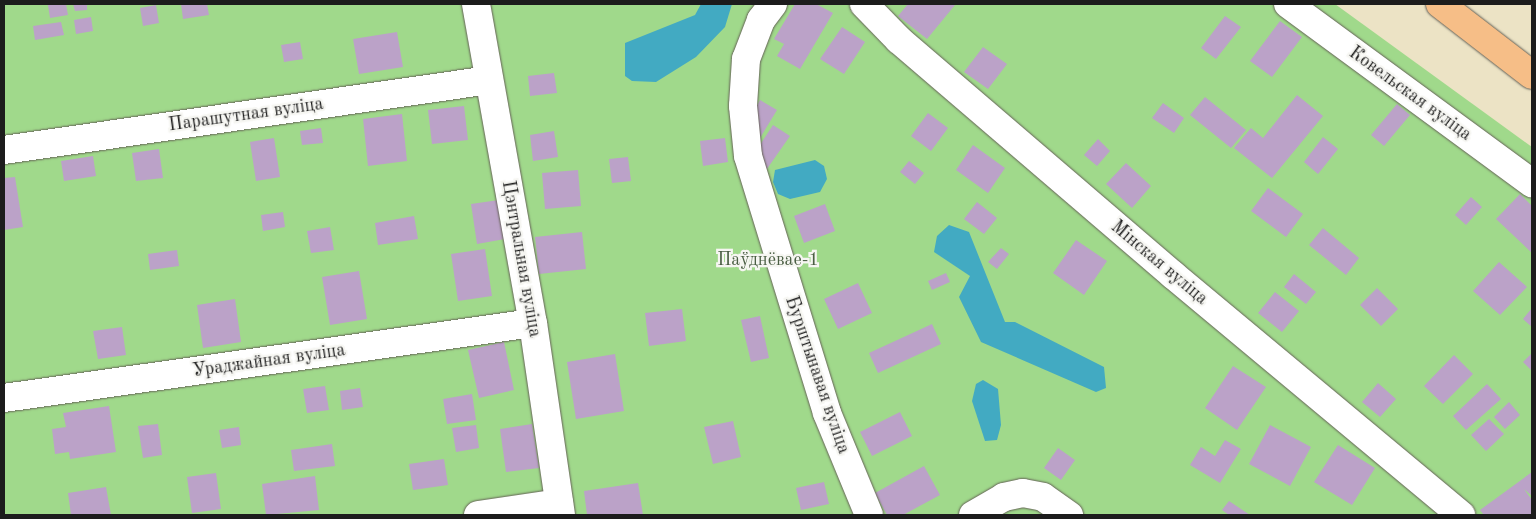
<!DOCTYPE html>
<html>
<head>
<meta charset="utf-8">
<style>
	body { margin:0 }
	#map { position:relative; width:1536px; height:519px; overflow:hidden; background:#ece3c5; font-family:"Old Standard TT",serif }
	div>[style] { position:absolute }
	.green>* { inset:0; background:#a0d98b }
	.water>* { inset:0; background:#42aac2 }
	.building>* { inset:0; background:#bba2c8 }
	.roads { filter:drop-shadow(0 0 1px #656257) drop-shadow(0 0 1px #656257) }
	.minor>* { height:28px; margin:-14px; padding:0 14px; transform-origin:14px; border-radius:14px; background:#fff }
	.highway>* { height:28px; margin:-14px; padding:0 14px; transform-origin:14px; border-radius:14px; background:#f6be87 }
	span { translate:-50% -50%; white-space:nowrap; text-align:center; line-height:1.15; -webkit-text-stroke:4.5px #f6f6f2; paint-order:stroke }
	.street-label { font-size:18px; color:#1c1c1c }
	.park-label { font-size:18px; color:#4a5e43 }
	.frame { position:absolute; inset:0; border:5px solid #1c1c1c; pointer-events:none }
</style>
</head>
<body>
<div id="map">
	<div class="green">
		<div style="clip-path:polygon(4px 4px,1335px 4px,1532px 147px,1532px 515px,4px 515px)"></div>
	</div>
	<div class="water">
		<div style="clip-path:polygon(701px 4px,732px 4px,725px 27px,696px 57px,656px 82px,632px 81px,625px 76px,625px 43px,695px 15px)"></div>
		<div style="clip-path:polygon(815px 160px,824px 166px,827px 179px,820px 192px,790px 199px,778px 194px,773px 182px,775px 170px)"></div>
		<div style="clip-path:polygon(949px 225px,969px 232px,1005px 322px,1015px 322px,1104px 367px,1106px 388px,1096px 392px,981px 342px,959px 297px,970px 276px,934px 252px,937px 236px)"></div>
		<div style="clip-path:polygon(983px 380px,998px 389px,1001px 425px,997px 440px,985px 441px,972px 401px,976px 384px)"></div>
	</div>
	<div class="building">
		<div style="clip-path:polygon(66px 4px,68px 15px,50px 18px,48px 5px)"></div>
		<div style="clip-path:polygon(73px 4px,87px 4px,87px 10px,75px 11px)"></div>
		<div style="clip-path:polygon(181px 4px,207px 4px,209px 15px,183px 19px)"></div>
		<div style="clip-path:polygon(795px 4px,816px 4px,833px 13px,800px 69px,777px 56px,784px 44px,774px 39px)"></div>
		<div style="clip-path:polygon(908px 4px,953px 4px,955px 5px,927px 39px,898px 16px)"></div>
		<div style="clip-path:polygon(156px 5px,159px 23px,143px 26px,140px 8px)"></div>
		<div style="clip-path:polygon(1225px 16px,1241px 27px,1216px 59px,1201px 48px)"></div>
		<div style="clip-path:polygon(91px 17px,93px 31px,76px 34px,74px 20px)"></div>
		<div style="clip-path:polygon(1280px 21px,1302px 37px,1272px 77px,1250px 61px)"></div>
		<div style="clip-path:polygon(61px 22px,64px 35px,35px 40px,33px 26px)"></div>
		<div style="clip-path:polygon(842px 27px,865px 42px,844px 74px,820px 59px)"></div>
		<div style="clip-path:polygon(397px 32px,403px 67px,359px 74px,353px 39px)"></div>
		<div style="clip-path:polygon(300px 42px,303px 59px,284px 62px,281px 45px)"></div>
		<div style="clip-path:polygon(983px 47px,1007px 64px,988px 89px,964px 72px)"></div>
		<div style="clip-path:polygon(554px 73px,557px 93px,530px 96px,528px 76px)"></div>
		<div style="clip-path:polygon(1297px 95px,1323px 116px,1272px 178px,1234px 148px,1251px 128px,1263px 138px)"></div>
		<div style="clip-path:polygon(1205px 97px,1246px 130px,1231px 148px,1190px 115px)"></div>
		<div style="clip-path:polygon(760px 100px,777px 110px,757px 143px,751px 116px)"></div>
		<div style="clip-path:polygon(1163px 103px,1184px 118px,1174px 133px,1152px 118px)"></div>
		<div style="clip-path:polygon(1397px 104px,1410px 115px,1384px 146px,1371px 135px)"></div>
		<div style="clip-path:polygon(464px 106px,468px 140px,432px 144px,428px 110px)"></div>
		<div style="clip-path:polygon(928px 113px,948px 128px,931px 151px,911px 136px)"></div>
		<div style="clip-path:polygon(402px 114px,407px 161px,368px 166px,363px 119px)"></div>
		<div style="clip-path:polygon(773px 125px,790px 136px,762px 176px,754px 154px)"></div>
		<div style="clip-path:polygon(321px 128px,323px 143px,302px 145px,300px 131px)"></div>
		<div style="clip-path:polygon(554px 131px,558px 157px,533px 161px,530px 135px)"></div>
		<div style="clip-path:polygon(1323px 137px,1338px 149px,1318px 174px,1304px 162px)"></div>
		<div style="clip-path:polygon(274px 138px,280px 177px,256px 181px,250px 142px)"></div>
		<div style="clip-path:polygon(725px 138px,728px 162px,703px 166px,700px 141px)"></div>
		<div style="clip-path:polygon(1098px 139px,1110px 151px,1097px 166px,1084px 155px)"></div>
		<div style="clip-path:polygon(973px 145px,1005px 168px,988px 193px,956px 170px)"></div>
		<div style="clip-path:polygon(159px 149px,163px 178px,136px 181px,132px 153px)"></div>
		<div style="clip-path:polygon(93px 156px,96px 176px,64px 181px,61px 161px)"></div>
		<div style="clip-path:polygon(628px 157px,631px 181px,612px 183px,609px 159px)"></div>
		<div style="clip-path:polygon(909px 161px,924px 173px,915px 184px,900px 172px)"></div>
		<div style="clip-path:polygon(1126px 163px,1151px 186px,1132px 208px,1106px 184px)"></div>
		<div style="clip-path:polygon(578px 170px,581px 206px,545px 209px,542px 173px)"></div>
		<div style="clip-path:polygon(15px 177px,23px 227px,4px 230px,4px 178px)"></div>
		<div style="clip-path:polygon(1268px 188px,1303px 214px,1286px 237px,1251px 211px)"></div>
		<div style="clip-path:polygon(1520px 194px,1532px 206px,1532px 253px,1496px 219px)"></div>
		<div style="clip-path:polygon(1471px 197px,1482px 207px,1466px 225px,1455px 215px)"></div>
		<div style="clip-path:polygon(499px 200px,505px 239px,477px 244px,471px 204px)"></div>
		<div style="clip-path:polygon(977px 202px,997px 218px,984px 234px,964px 219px)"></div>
		<div style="clip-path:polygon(825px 204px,835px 231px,804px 243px,794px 216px)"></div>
		<div style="clip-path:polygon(283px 212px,285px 227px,263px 231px,261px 215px)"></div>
		<div style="clip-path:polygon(414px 216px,418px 239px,378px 245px,375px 223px)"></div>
		<div style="clip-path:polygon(330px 227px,334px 250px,311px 253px,307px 231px)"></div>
		<div style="clip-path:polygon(1323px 228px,1359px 258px,1346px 275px,1309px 245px)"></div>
		<div style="clip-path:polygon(582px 232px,586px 269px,539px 274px,535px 237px)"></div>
		<div style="clip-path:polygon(1076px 240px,1107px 261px,1084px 295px,1053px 273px)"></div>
		<div style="clip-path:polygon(1001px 248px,1009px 254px,997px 269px,988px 262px)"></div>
		<div style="clip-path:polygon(485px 249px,492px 296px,458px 301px,451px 254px)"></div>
		<div style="clip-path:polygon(177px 250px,179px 266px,150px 270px,148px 254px)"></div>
		<div style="clip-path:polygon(1499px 262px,1527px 287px,1500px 315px,1473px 291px)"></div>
		<div style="clip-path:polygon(359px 271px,367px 319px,330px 325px,322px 277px)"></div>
		<div style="clip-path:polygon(946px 273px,950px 282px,932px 290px,928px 281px)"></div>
		<div style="clip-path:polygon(1294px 274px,1316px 292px,1306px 304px,1284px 287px)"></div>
		<div style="clip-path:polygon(858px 283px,872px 313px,838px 329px,824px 299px)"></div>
		<div style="clip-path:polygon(1377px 288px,1398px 309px,1381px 326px,1360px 305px)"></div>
		<div style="clip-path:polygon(1275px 292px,1299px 311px,1282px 332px,1258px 313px)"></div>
		<div style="clip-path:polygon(235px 299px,241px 342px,203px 348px,197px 305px)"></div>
		<div style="clip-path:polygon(1532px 308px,1532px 327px,1523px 319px)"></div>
		<div style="clip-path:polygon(682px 309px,686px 341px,649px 346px,645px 313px)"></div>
		<div style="clip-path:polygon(760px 316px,769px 358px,751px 362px,741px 320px)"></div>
		<div style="clip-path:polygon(932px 324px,941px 344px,878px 373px,869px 353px)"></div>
		<div style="clip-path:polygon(122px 327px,126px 355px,98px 359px,93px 331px)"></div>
		<div style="clip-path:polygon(504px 342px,514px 390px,479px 398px,468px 350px)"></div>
		<div style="clip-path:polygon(1532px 353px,1532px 371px,1523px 362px)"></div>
		<div style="clip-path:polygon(615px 354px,624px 411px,576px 419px,567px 362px)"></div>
		<div style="clip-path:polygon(1454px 355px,1473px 374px,1443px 404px,1424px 386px)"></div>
		<div style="clip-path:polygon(1233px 366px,1266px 387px,1237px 430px,1205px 408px)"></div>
		<div style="clip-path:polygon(1378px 383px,1396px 399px,1380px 417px,1362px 402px)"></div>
		<div style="clip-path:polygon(1487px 384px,1501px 399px,1466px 430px,1453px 416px)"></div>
		<div style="clip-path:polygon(325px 386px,329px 410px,307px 413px,303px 389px)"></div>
		<div style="clip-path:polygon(360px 388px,363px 407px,342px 410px,340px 391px)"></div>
		<div style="clip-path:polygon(472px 394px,476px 420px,447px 424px,443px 399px)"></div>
		<div style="clip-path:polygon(1509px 402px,1520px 415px,1505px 429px,1494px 417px)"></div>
		<div style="clip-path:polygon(109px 406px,116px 452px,70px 459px,69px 452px,55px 454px,52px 429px,66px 427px,63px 413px)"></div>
		<div style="clip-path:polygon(900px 412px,912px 436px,872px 456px,860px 432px)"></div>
		<div style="clip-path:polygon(1489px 419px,1504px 434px,1486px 451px,1471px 435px)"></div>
		<div style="clip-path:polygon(733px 421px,741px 457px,713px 464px,704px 427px)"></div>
		<div style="clip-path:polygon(158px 424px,162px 455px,143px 458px,138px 426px)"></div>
		<div style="clip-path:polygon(532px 424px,539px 468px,506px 472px,500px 429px)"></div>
		<div style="clip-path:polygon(476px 425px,479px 448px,456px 452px,452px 428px)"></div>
		<div style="clip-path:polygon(1270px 425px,1311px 447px,1290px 486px,1249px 464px)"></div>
		<div style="clip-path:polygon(239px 427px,241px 445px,222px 448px,219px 430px)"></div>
		<div style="clip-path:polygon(1225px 440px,1241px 449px,1220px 483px,1190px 465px,1201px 447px,1215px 456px)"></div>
		<div style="clip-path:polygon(332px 444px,335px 466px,294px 471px,291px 450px)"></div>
		<div style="clip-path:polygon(1338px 445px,1375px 468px,1352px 505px,1314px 482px)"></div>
		<div style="clip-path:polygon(1058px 448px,1075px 460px,1061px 480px,1044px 468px)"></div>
		<div style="clip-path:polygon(444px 459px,448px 485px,413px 490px,409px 464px)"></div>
		<div style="clip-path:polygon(924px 466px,940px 495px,903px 515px,887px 515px,875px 493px)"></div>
		<div style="clip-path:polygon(1532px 472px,1532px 496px,1524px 489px,1532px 500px,1532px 515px,1484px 515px,1480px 510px)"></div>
		<div style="clip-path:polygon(216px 473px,221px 509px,192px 513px,187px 477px)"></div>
		<div style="clip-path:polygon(315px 476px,319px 510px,266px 515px,262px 484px)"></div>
		<div style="clip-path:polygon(824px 482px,829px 504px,801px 510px,796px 488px)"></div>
		<div style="clip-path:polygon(638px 483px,643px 515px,587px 515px,584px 491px)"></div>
		<div style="clip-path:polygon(106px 487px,111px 515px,71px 515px,68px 493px)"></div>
		<div style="clip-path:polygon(1229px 501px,1250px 515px,1229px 515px,1222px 510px)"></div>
	</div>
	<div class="roads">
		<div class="minor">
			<div style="left:476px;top:4px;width:324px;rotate:79.9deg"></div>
			<div style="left:533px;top:323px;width:194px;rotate:81.7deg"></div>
			<div style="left:773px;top:4px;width:20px;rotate:127deg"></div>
			<div style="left:761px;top:20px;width:42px;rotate:111deg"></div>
			<div style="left:746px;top:59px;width:47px;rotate:93.7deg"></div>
			<div style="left:743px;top:106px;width:50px;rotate:84.3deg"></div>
			<div style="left:748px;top:156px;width:269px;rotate:72.9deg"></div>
			<div style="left:827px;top:413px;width:110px;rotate:67.6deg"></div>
			<div style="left:864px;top:4px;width:50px;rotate:45.8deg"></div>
			<div style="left:899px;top:40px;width:361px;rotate:40.6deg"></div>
			<div style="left:1173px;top:275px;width:375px;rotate:39.8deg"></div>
			<div style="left:1288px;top:4px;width:303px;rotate:36.3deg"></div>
			<div style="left:4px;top:150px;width:490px;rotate:-8.2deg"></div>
			<div style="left:4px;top:398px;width:534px;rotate:-8.07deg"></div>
			<div style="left:478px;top:515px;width:82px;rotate:-8.4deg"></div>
			<div style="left:973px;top:515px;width:36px;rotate:-30deg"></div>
			<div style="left:1004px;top:497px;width:19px;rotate:-12deg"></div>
			<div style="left:1023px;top:493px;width:20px;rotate:11deg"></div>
			<div style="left:1043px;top:497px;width:32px;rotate:35deg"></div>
		</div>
		<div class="highway">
			<div style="left:1440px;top:4px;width:116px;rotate:37.7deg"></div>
		</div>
	</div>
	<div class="street-label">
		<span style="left:1410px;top:94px;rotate:36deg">Ковельская вуліца</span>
		<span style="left:246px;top:115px;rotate:-8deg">Парашутная вуліца</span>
		<span style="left:521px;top:259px;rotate:80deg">Цэнтральная вуліца</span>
		<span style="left:1159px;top:263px;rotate:40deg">Мінская вуліца</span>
		<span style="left:269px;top:361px;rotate:-8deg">Ураджайная вуліца</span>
		<span style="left:817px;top:375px;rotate:71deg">Бурштынавая вуліца</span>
	</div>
	<div class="park-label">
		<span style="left:768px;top:260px">Паўднёвае-1</span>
	</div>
	<div class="frame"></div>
</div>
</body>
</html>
